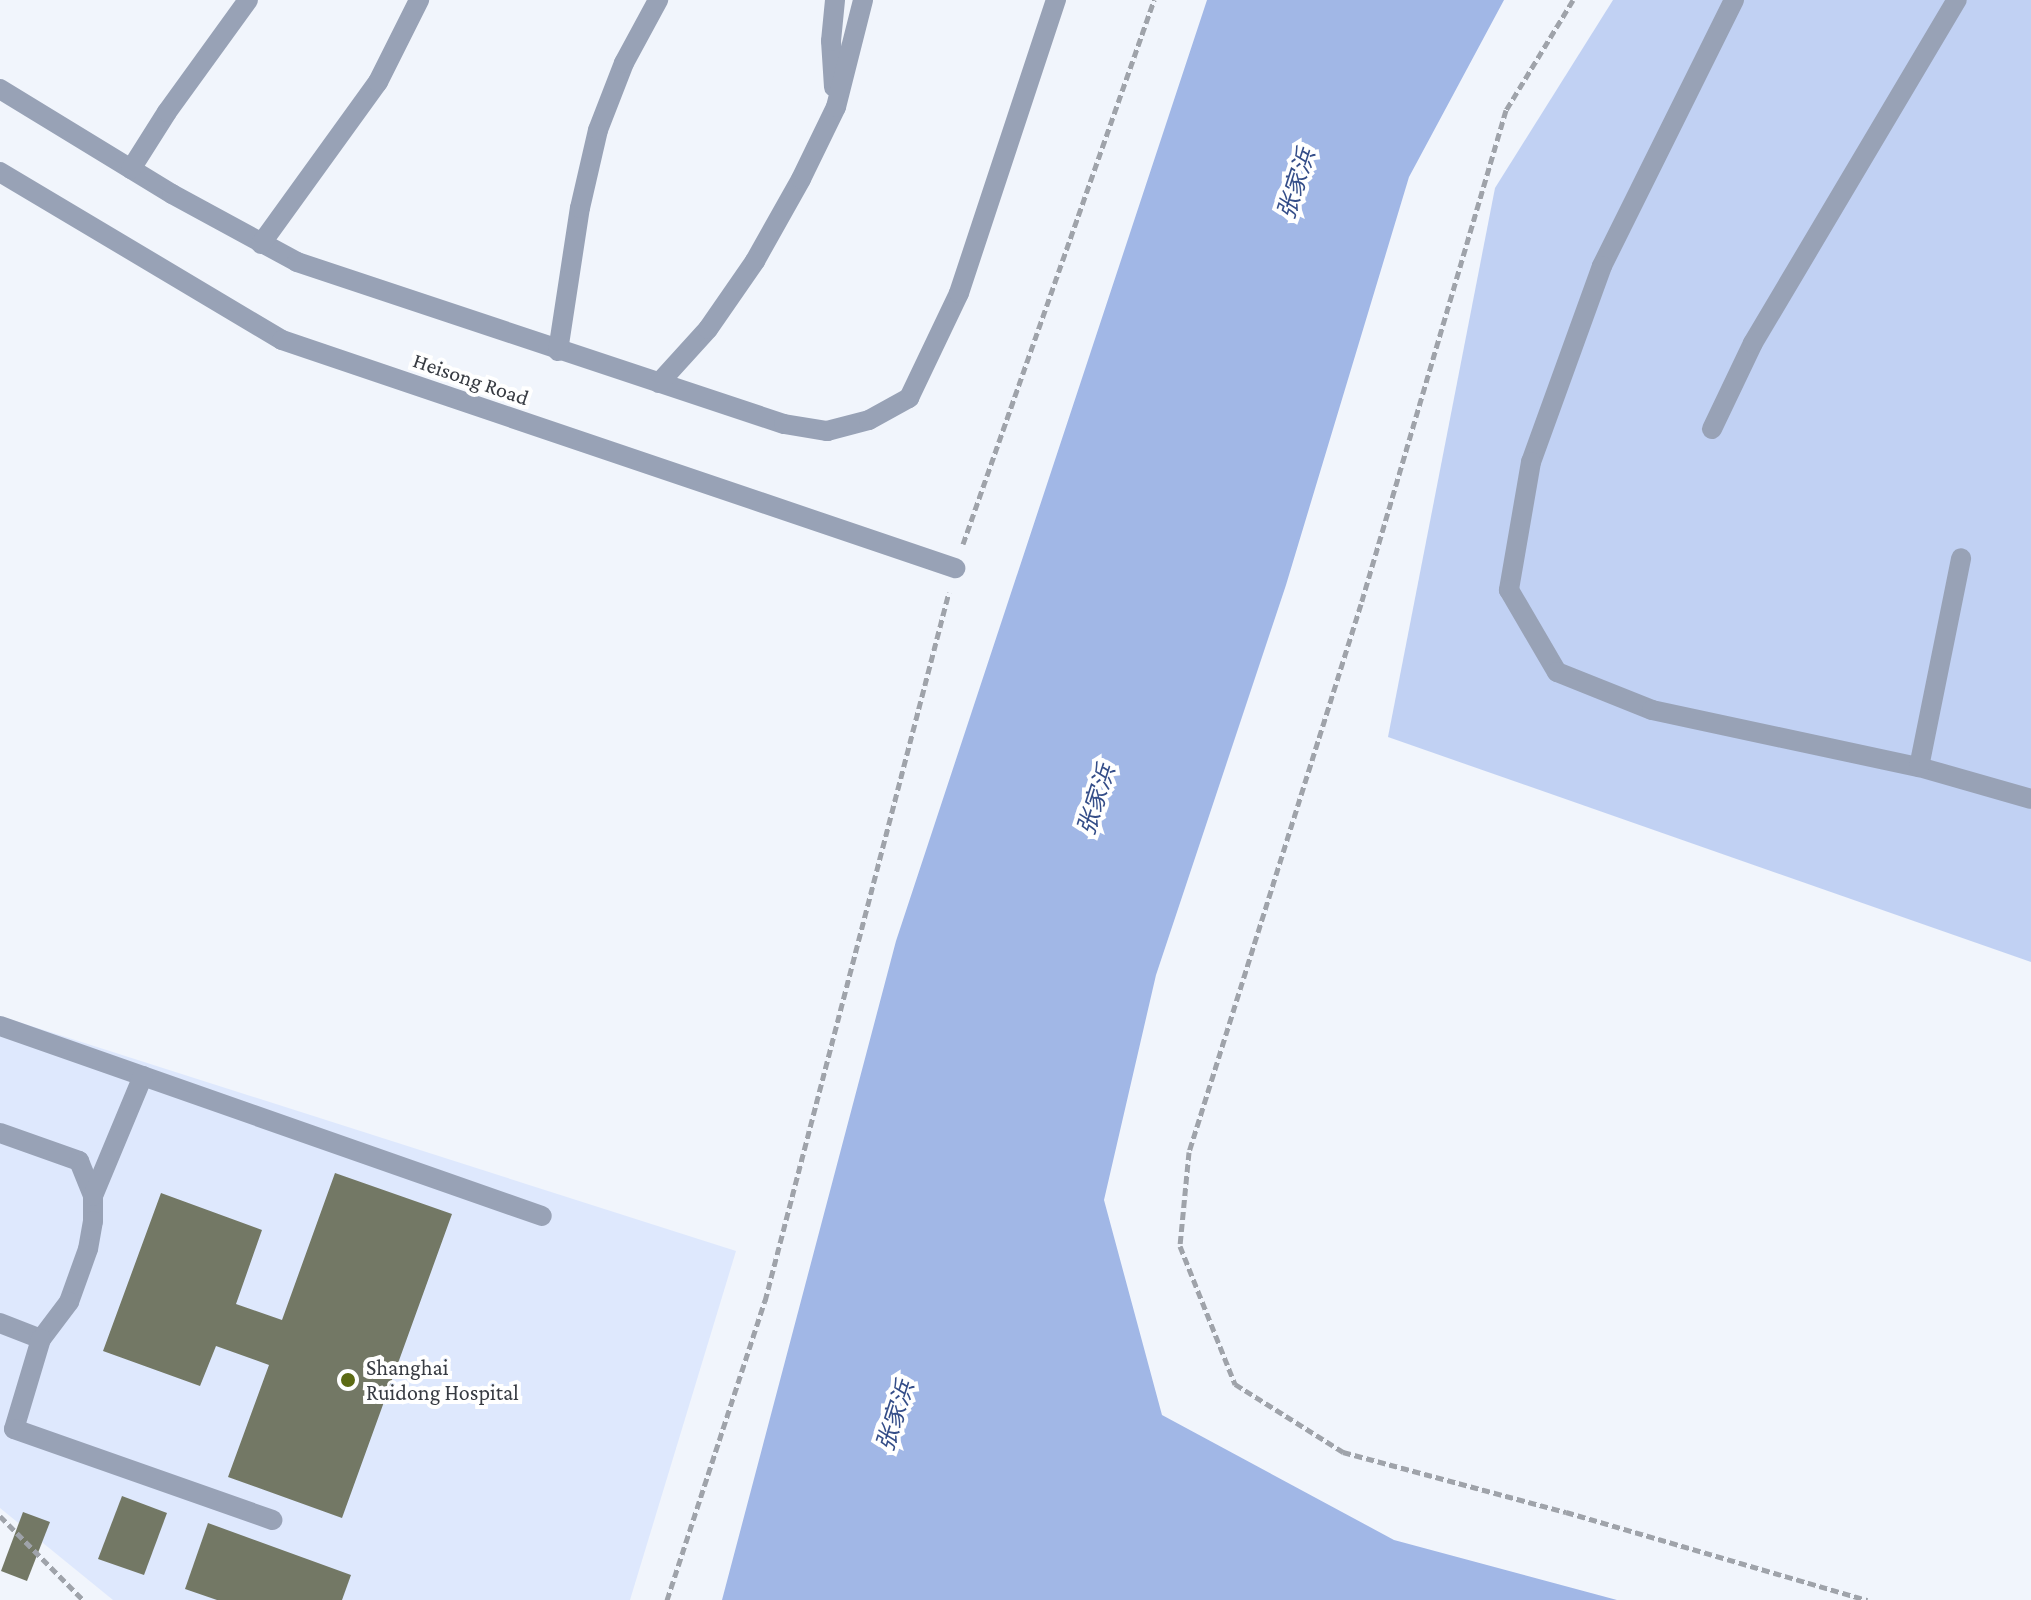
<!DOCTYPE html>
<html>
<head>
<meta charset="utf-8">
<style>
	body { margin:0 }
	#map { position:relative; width:2031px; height:1600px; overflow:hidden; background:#f1f5fc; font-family:"Crimson Pro","Noto Sans SC",serif }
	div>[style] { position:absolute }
	.built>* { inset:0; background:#dee8fd }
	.green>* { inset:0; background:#c1d1f3 }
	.water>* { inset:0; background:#a1b7e6 }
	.building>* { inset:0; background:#737865 }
	.path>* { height:5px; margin-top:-2.5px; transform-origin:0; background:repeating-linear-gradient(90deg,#9fa3aa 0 8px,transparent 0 12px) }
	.minor>* { height:20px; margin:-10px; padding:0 10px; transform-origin:10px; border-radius:10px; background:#98a2b6 }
	.dots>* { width:22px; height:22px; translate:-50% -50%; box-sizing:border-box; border:4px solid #fff; border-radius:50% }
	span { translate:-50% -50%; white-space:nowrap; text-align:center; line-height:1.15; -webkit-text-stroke:8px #fff; paint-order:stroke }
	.street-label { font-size:22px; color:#373b42 }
	.poi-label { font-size:22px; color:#373b42 }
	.left { translate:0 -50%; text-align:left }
	.water-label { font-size:24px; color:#344d88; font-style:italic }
</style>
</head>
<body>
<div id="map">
	<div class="built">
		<div style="clip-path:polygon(0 1016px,736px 1251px,630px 1600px,113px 1600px,0 1508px)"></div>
	</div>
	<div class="green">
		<div style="clip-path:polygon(1613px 0,2031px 0,2031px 962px,1388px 737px,1495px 188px)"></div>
	</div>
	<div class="water">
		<div style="clip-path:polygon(1207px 0,1504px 0,1409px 177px,1286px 585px,1156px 975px,1104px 1200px,1162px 1415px,1394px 1540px,1617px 1600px,722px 1600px,896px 941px)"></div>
	</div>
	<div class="building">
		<div style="clip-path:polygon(335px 1173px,452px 1214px,342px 1518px,228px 1477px,269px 1365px,216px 1346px,200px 1386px,103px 1351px,161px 1193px,262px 1230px,236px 1304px,282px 1320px)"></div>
		<div style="clip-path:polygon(122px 1496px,167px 1513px,144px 1575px,98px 1559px)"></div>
		<div style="clip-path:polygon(23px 1512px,50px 1522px,27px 1581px,1px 1571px)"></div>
		<div style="clip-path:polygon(208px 1523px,351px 1575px,342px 1600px,217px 1600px,185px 1589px)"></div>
	</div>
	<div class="path">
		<div style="left:1573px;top:0;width:129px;rotate:121.3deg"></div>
		<div style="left:1506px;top:110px;width:515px;rotate:106.36deg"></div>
		<div style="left:1361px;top:604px;width:574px;rotate:107.43deg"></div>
		<div style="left:1189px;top:1152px;width:94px;rotate:95.5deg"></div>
		<div style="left:1180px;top:1246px;width:149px;rotate:68.3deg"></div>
		<div style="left:1235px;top:1384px;width:128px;rotate:32.2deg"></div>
		<div style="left:1343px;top:1452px;width:231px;rotate:15.1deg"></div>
		<div style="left:1566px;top:1512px;width:314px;rotate:16.3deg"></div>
		<div style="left:963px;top:544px;width:577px;rotate:-70.65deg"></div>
		<div style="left:0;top:1516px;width:118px;rotate:45.3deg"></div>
		<div style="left:667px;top:1600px;width:315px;rotate:-71.9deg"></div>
		<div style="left:765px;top:1301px;width:732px;rotate:-75.45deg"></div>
	</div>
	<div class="minor">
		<div style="left:1734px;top:0;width:297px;rotate:116.4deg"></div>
		<div style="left:1602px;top:266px;width:208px;rotate:109.9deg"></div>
		<div style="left:1531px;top:462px;width:130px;rotate:99.8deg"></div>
		<div style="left:1509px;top:590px;width:95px;rotate:59.7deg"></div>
		<div style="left:1557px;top:672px;width:102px;rotate:21.8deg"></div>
		<div style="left:1652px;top:710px;width:273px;rotate:12.1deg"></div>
		<div style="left:1919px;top:767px;width:116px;rotate:15.9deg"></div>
		<div style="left:834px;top:87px;width:46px;rotate:-93.7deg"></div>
		<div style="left:831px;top:41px;width:41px;rotate:-84.4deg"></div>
		<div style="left:0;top:89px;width:202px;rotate:31.4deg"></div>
		<div style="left:172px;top:194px;width:142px;rotate:28.5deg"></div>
		<div style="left:297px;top:262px;width:513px;rotate:18.4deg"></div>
		<div style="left:784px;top:424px;width:44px;rotate:9.2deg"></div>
		<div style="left:827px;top:431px;width:43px;rotate:-14.7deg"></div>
		<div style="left:869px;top:420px;width:46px;rotate:-28.8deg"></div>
		<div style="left:909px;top:398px;width:116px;rotate:-64.5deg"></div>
		<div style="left:959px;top:293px;width:309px;rotate:-71.7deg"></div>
		<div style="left:131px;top:169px;width:67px;rotate:-57.7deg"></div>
		<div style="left:167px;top:112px;width:138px;rotate:-54.1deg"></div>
		<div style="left:0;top:172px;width:328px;rotate:30.8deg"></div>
		<div style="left:282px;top:340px;width:711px;rotate:18.72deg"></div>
		<div style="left:261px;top:244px;width:200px;rotate:-54.2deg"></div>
		<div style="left:378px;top:82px;width:92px;rotate:-63.4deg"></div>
		<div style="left:558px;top:351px;width:145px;rotate:-81.3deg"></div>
		<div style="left:580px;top:208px;width:80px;rotate:-77deg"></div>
		<div style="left:598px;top:130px;width:72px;rotate:-68.8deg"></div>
		<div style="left:624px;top:63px;width:72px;rotate:-61.6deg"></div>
		<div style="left:659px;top:383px;width:73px;rotate:-47.8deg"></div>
		<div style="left:708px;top:329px;width:83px;rotate:-55.3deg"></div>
		<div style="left:755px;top:261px;width:94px;rotate:-60.7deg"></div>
		<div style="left:801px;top:179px;width:80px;rotate:-64.1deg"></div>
		<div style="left:836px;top:107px;width:110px;rotate:-75.8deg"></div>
		<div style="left:1712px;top:429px;width:95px;rotate:-64.5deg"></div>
		<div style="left:1753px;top:343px;width:399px;rotate:-59.3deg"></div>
		<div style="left:1919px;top:767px;width:213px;rotate:-78.6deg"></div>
		<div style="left:0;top:1026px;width:574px;rotate:19.32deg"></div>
		<div style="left:0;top:1133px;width:84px;rotate:19.5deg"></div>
		<div style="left:79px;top:1161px;width:38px;rotate:68deg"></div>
		<div style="left:93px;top:1196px;width:25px;rotate:90deg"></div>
		<div style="left:93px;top:1221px;width:28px;rotate:100deg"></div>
		<div style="left:88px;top:1249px;width:56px;rotate:109.7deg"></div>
		<div style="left:69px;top:1302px;width:46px;rotate:127.1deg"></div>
		<div style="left:41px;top:1339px;width:44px;rotate:-158.7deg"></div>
		<div style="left:93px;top:1196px;width:130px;rotate:-67.4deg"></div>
		<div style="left:41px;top:1339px;width:94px;rotate:106.7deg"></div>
		<div style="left:14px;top:1429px;width:274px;rotate:19.4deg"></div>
	</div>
	<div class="dots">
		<div style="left:348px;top:1380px;background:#5c6a14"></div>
	</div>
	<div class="street-label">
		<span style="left:471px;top:379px;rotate:19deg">Heisong Road</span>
	</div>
	<div class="poi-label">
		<span class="left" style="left:366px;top:1380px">Shanghai<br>Ruidong Hospital</span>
	</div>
	<div class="water-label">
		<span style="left:1296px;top:184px;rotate:-72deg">张家浜</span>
		<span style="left:1096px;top:800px;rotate:-72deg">张家浜</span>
		<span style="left:895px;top:1416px;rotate:-72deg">张家浜</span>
	</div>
</div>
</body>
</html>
